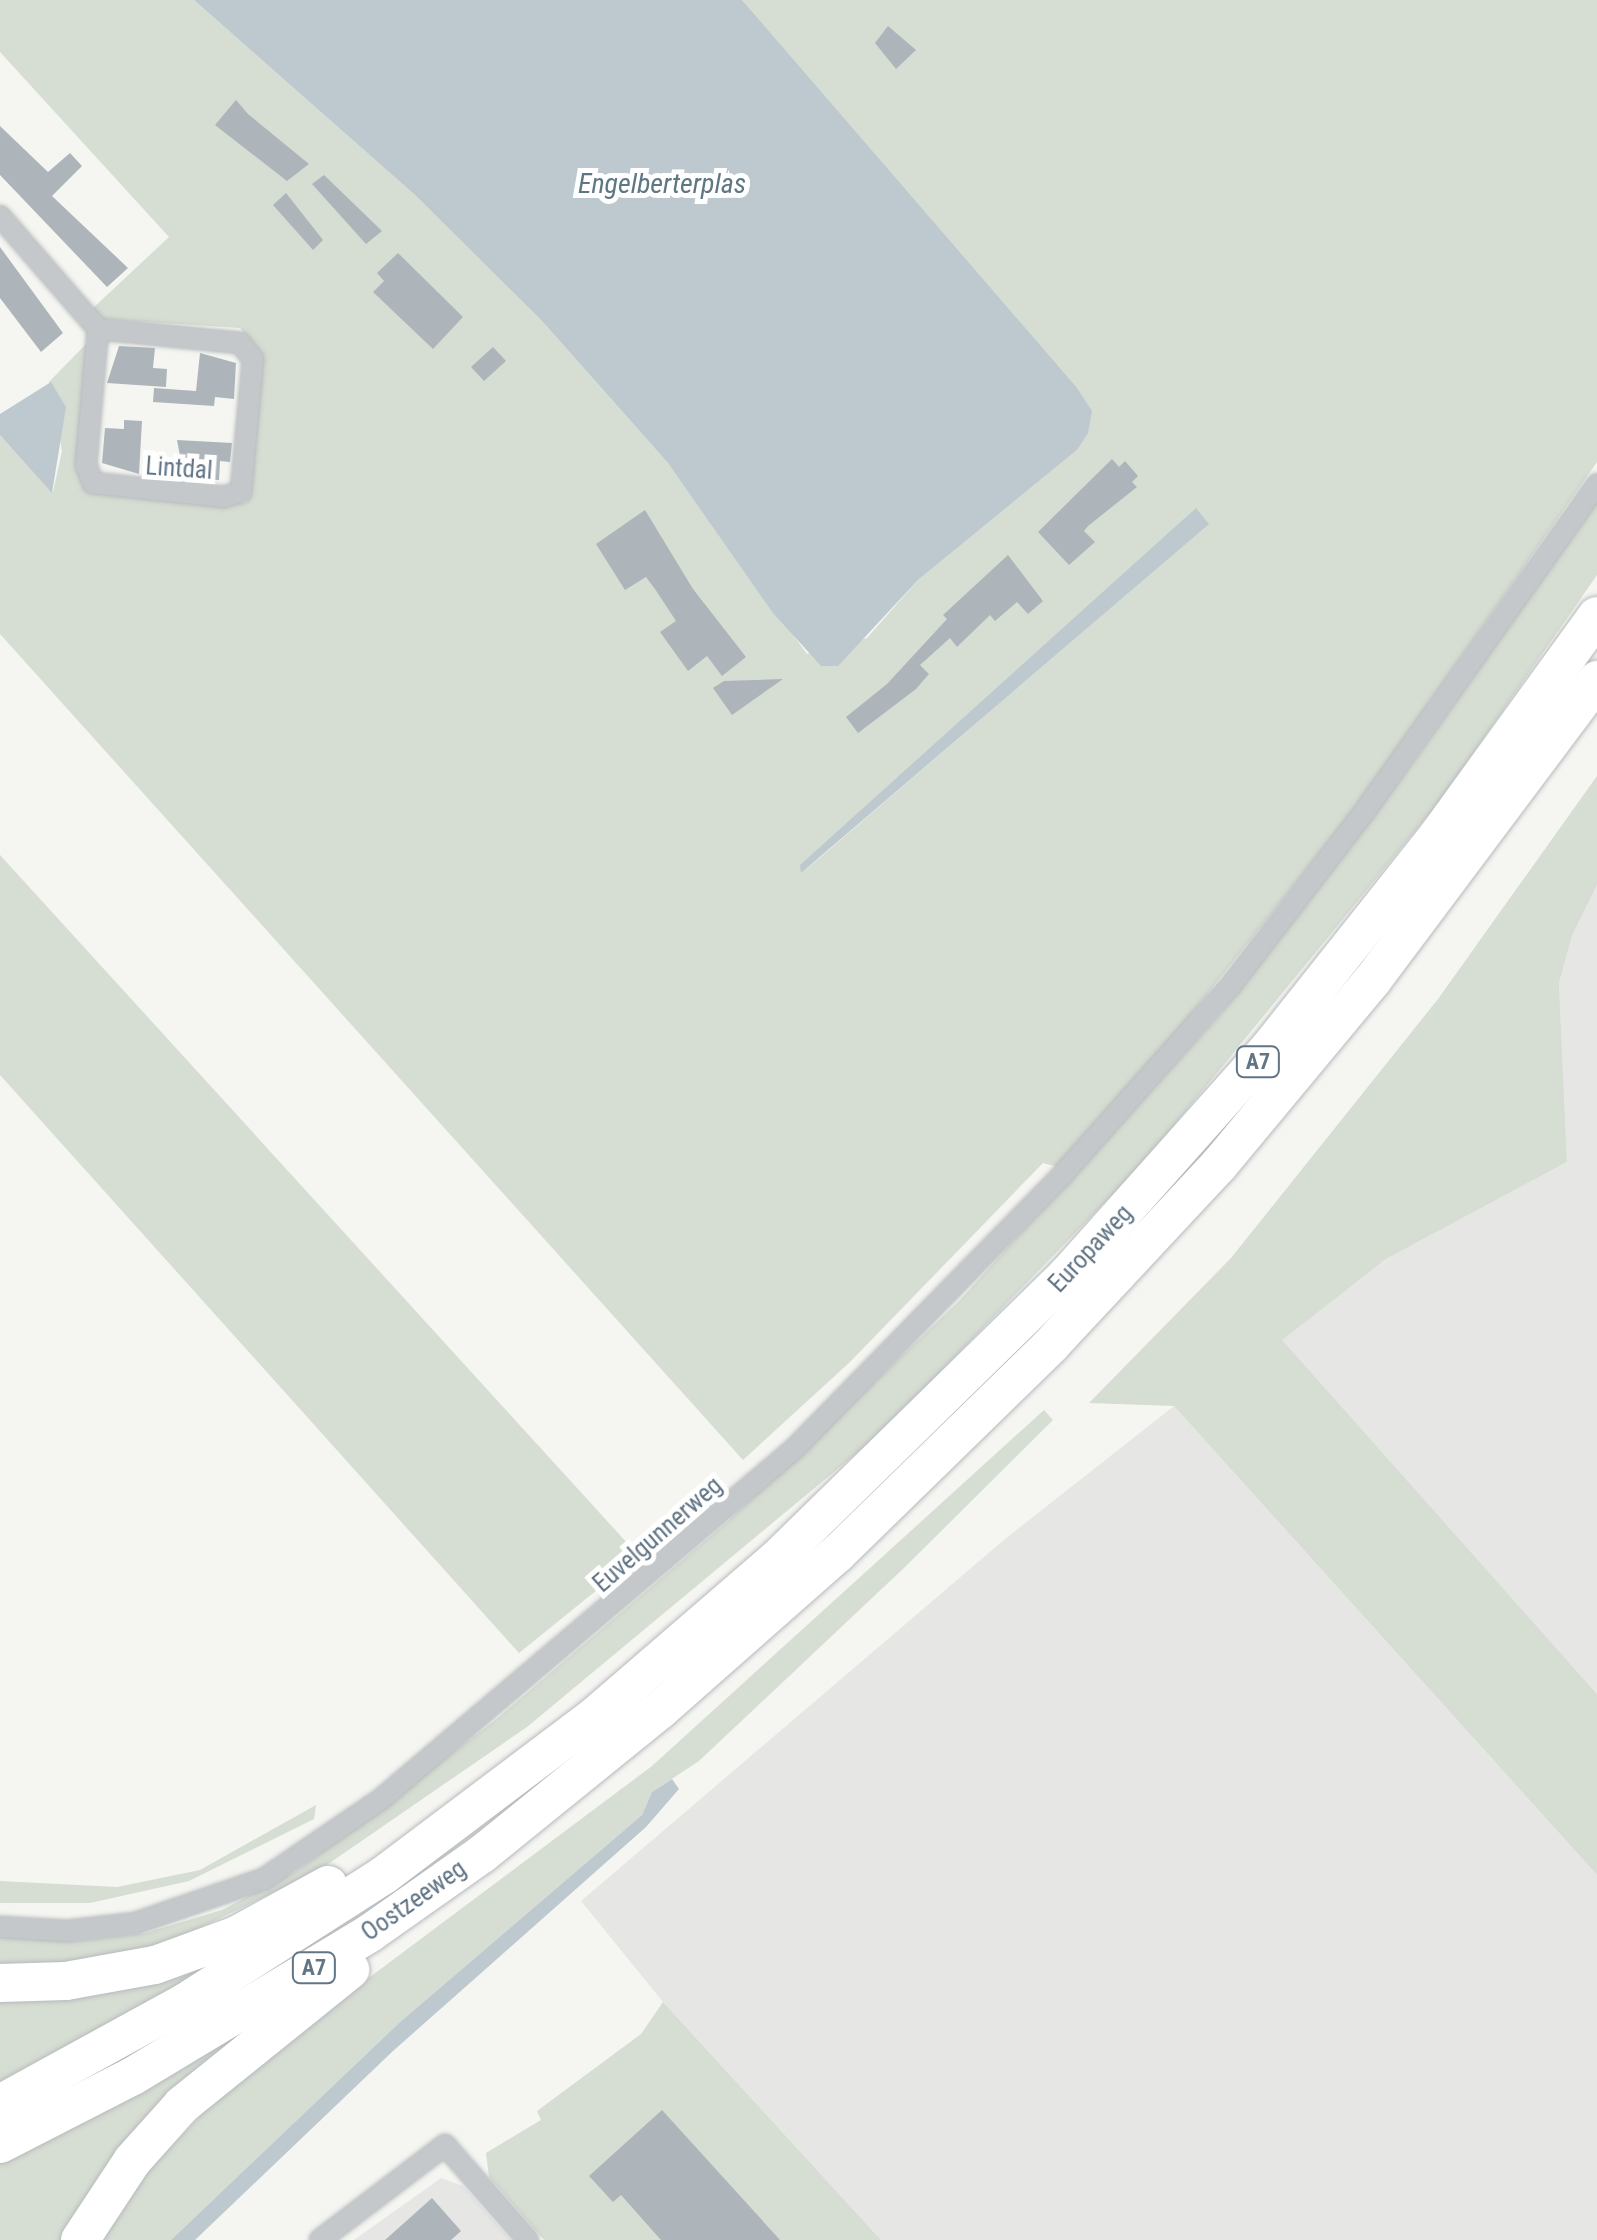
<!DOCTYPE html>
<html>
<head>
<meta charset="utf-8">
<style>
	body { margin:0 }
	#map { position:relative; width:1597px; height:2240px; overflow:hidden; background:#f5f6f1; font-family:"Roboto Condensed",sans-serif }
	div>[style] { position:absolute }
	.built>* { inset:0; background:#e6e7e5 }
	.green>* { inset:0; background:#d6ddd2 }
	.water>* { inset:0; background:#bdc9ce }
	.building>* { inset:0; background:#adb5ba }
	.roads { filter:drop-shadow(0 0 2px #b6babd) drop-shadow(0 0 2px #b6babd) }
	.street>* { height:20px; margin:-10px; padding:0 10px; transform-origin:10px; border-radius:10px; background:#c4c8cb }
	.highway>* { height:38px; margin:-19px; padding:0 19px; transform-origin:19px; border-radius:19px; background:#fff }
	span { translate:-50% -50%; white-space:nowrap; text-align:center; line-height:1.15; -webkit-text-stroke:10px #fff; paint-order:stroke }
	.shield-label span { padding:2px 8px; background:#fff; border:2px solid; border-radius:8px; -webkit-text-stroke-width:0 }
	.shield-label { font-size:22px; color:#627585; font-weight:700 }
	.street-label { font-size:25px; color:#627585 }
	.water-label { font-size:28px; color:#5e7782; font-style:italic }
</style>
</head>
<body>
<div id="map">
	<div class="built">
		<div style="clip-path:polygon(1597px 885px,1597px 1694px,1281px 1340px,1386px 1259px,1567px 1162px,1559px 983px,1572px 936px)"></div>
		<div style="clip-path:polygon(1174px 1406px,1597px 1875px,1597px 2240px,881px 2240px,663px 2002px,581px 1901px,1005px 1539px)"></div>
		<div style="clip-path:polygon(441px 2178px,463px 2186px,511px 2240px,354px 2240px)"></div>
	</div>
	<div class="green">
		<div style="clip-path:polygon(evenodd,0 0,194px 0,415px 195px,542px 321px,668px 463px,807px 654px,867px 638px,918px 580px,1077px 450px,1091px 411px,742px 0,1597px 0,1597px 462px,1358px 805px,1161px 1052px,1058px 1167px,1043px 1163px,850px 1362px,743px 1460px,0 634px,0 435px,53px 492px,62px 451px,49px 382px,87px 343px,79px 474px,99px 492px,247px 503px,258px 354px,240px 328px,101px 319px,92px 309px,169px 237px,0 52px,0 0,1195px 509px,1208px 524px,802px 873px,1195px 509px)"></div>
		<div style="clip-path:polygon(1597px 498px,1597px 575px,1442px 798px,1144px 1162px,882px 1432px,527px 1727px,318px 1871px,170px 1942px,109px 1959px,0 1968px,0 1936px,75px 1941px,145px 1933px,222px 1910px,297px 1871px,494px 1721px,727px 1522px,959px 1301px,1221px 1013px,1411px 765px)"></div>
		<div style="clip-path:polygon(1597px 776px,1597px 885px,1572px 936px,1559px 983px,1567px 1162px,1386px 1259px,1282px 1340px,1597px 1694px,1597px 1875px,1174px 1406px,1089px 1403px,1231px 1258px,1438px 999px)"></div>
		<div style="clip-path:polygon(0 855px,639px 1556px,519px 1653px,0 1075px)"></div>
		<div style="clip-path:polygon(1044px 1410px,1053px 1420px,905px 1567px,699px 1761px,652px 1792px,642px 1815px,399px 2023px,171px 2240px,103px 2240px,144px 2175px,239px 2075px,652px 1766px)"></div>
		<div style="clip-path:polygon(316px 1805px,314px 1819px,189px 1881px,90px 1903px,0 1903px,0 1881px,117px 1887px,200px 1870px)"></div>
		<div style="clip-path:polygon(302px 1917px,0 2092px,0 1990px)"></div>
		<div style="clip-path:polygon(294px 1997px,72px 2240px,0 2240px,0 2162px)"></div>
		<div style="clip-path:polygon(663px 2002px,881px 2240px,544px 2240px,489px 2177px,486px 2153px,541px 2120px,537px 2111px,641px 2034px)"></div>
	</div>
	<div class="water">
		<div style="clip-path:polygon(194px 0,742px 0,1077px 388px,1092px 411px,1088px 433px,1077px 450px,918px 580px,838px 666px,821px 666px,773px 613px,668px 463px,542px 321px,415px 195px)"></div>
		<div style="clip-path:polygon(51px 382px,66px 407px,52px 493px,0 435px,0 414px)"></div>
		<div style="clip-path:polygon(1196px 508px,1209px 524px,801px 873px,800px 865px)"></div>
		<div style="clip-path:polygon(672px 1779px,679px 1789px,646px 1827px,393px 2051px,195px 2240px,171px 2240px,399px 2023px,642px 1815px,652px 1792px)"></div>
	</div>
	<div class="building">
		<div style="clip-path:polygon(888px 26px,916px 50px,896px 69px,875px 43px)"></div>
		<div style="clip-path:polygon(236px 100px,248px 114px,309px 164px,287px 181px,215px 125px)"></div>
		<div style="clip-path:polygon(0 126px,48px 172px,70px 153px,82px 166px,52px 196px,128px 268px,107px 287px,0 175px)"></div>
		<div style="clip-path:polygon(324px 175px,382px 231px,366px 244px,312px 184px)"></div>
		<div style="clip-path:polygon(286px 193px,323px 240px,313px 250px,273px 205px)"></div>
		<div style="clip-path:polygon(0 247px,63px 333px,41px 352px,0 298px)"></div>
		<div style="clip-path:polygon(398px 253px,463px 317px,433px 349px,373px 292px,384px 281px,377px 273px)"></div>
		<div style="clip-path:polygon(119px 346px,155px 348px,153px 368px,167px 369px,166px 387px,107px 383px)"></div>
		<div style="clip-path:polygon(493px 347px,506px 361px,484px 381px,471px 367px)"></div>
		<div style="clip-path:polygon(200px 353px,236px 363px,234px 399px,215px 397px,214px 406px,153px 402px,154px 388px,196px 391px)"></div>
		<div style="clip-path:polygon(124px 420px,142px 421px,139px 474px,102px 463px,105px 428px,124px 429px)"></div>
		<div style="clip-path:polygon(177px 440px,232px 443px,230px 462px,220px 461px,219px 480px,184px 478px)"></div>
		<div style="clip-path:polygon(1112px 459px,1119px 467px,1125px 461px,1138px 476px,1132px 482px,1137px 487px,1088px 526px,1084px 531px,1095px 542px,1069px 565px,1038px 532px)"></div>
		<div style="clip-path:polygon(645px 510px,693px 589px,746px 657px,722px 676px,707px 656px,688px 671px,660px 632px,676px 621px,655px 589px,646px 577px,625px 590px,596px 544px)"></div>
		<div style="clip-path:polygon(1008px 555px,1043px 601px,1028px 614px,1017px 602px,995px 621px,990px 615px,957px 647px,950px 638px,920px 665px,929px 674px,916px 689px,858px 733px,846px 717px,887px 684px,947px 619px,943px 615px)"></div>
		<div style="clip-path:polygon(783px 679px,732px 715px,713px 688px,724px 681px)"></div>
		<div style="clip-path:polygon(662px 2110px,780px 2240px,661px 2240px,621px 2195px,613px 2202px,589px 2176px)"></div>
		<div style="clip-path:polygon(432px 2198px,461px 2231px,451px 2240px,385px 2240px)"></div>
	</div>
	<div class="roads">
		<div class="street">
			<div style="left:0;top:216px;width:150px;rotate:49.1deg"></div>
			<div style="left:98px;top:329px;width:143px;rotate:5.6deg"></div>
			<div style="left:240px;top:343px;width:21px;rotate:51deg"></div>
			<div style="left:253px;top:359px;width:134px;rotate:95.2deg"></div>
			<div style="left:241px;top:492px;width:18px;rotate:164deg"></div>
			<div style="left:224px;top:497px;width:132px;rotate:-173.9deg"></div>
			<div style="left:93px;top:483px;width:19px;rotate:-111deg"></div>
			<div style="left:86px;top:465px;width:137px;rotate:-85deg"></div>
			<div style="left:0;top:1927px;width:67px;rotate:3.4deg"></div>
			<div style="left:67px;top:1931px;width:69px;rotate:-6.6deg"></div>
			<div style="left:136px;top:1923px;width:135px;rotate:-19deg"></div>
			<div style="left:264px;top:1879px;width:140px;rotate:-34.3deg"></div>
			<div style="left:380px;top:1800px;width:543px;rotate:-40.29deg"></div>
			<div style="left:794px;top:1449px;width:386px;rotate:-45.6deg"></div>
			<div style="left:1064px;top:1173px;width:251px;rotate:-48.4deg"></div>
			<div style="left:1231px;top:985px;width:220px;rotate:-52.4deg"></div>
			<div style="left:1365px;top:811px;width:401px;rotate:-54.6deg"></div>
			<div style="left:320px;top:2240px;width:157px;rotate:-37.2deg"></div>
			<div style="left:445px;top:2145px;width:126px;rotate:48.9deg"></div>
		</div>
		<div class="highway">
			<div style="left:0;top:1983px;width:66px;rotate:-1.7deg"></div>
			<div style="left:66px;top:1981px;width:90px;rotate:-10.2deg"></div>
			<div style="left:155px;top:1965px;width:87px;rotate:-20.1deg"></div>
			<div style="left:237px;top:1935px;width:104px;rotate:-28.8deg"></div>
			<div style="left:0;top:2104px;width:210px;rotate:-28.8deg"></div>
			<div style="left:184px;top:2003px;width:237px;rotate:-32.6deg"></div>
			<div style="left:384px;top:1875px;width:264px;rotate:-37deg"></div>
			<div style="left:595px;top:1716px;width:239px;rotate:-40.8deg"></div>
			<div style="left:776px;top:1560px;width:407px;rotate:-44.4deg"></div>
			<div style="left:1067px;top:1275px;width:307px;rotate:-48.3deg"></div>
			<div style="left:1271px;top:1046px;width:270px;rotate:-51.6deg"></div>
			<div style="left:1439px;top:834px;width:269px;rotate:-54.1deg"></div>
			<div style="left:0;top:2144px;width:149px;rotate:-27.1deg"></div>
			<div style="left:133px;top:2076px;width:277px;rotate:-31.1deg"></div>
			<div style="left:370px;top:1933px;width:137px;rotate:-35.2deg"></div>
			<div style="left:482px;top:1854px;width:229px;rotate:-39deg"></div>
			<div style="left:660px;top:1710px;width:236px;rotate:-41.4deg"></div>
			<div style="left:837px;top:1554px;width:299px;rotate:-44.3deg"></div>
			<div style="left:1051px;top:1345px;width:246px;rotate:-47deg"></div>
			<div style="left:1219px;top:1165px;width:239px;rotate:-50.3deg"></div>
			<div style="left:1372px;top:981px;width:376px;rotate:-53.2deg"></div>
			<div style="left:80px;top:2240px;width:95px;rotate:-56.6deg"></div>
			<div style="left:132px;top:2161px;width:75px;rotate:-48.2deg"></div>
			<div style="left:182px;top:2105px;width:216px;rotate:-38.8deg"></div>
		</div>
	</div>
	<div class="shield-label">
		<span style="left:1258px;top:1062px">A7</span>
		<span style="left:314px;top:1968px">A7</span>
	</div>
	<div class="street-label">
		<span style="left:179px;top:469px;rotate:4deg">Lintdal</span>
		<span style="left:1091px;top:1249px;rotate:-47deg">Europaweg</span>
		<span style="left:658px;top:1535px;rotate:-41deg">Euvelgunnerweg</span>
		<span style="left:414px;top:1901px;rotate:-35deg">Oostzeeweg</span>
	</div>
	<div class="water-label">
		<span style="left:662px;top:184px">Engelberterplas</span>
	</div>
</div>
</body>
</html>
